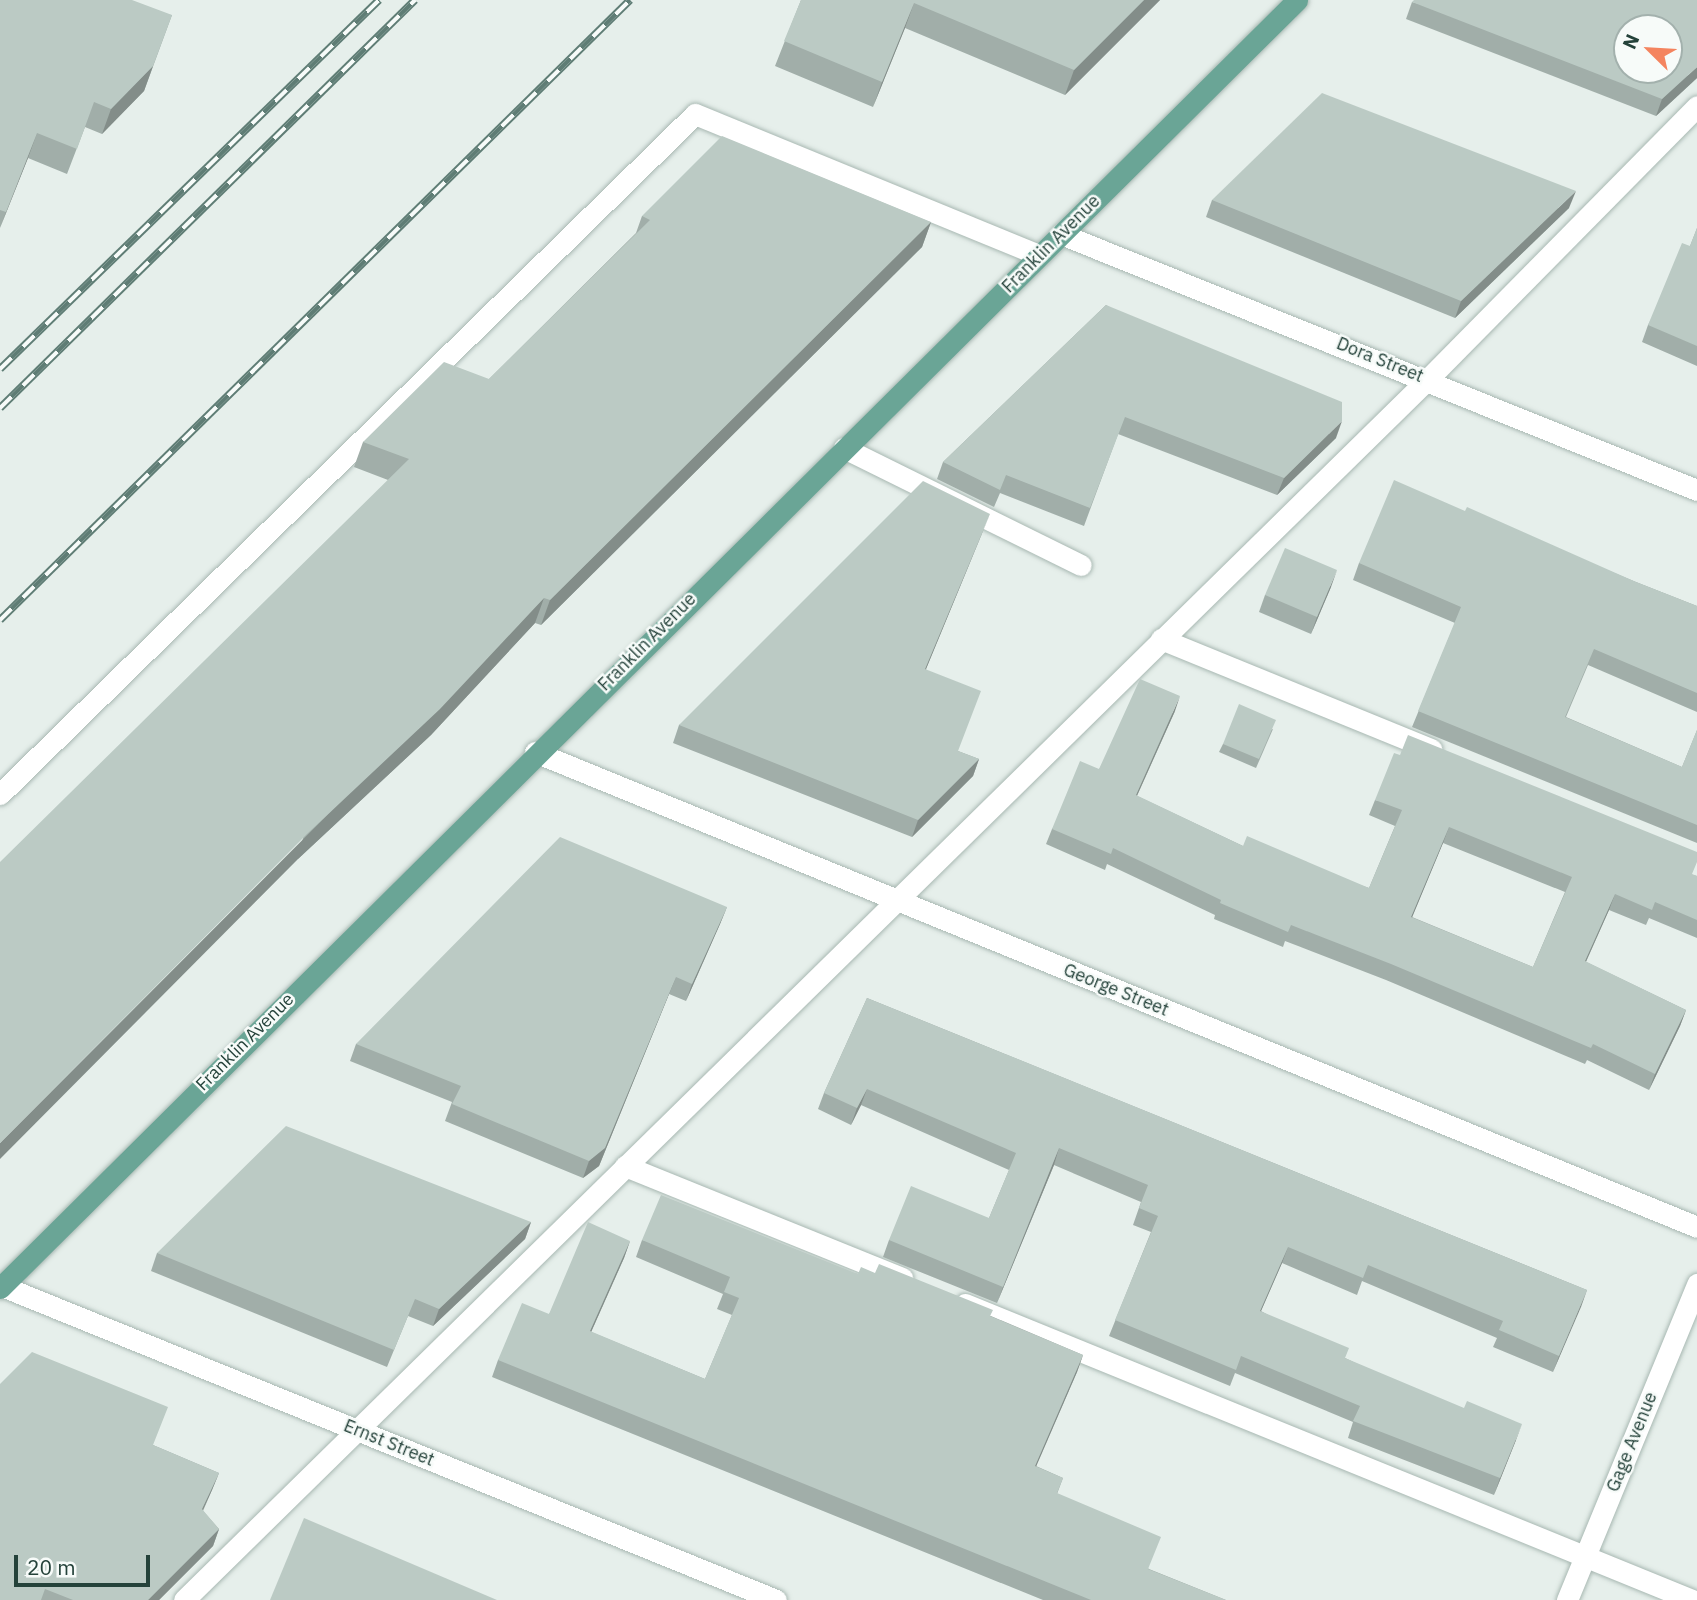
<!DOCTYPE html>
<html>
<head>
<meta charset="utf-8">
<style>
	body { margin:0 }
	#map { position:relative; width:1697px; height:1600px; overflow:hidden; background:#e6efeb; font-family:"IBM Plex Sans",sans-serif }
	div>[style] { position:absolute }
	.roads { filter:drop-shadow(0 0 2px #a8b8b2) drop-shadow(0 0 2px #a8b8b2) }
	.minor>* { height:21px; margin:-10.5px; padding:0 10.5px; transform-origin:10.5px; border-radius:10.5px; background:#fff }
	.major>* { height:21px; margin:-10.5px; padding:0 10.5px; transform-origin:10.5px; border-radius:10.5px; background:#6aa596 }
	.rail>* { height:8px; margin-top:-4px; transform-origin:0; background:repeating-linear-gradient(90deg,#f7fbf9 0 16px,#5f7d75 0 32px); box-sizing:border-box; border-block:2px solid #5f7d75 }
	.wall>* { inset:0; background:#a1aea9 }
	.shaded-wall>* { inset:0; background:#838d89 }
	.building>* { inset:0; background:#bbcac4 }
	span { translate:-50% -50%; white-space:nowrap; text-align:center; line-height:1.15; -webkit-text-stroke:5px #f7fbf9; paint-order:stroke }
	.street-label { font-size:18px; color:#24423a }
	.north { position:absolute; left:1613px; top:14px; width:70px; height:70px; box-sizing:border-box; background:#f7fbf9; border:2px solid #a3b1ad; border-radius:50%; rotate:294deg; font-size:19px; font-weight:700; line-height:28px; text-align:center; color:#24423a }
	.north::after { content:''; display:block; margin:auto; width:24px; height:32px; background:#f4845f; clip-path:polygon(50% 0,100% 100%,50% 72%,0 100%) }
	.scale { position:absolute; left:14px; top:1555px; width:136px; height:32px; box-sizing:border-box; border:4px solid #24423a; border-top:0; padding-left:9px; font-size:21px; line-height:24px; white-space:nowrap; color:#24423a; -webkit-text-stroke:5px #f7fbf9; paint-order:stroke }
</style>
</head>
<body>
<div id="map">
	<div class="roads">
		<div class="minor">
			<div style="left:1061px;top:234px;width:686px;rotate:21.93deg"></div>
			<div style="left:844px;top:448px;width:264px;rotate:26.3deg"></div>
			<div style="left:1161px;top:639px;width:292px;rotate:22.2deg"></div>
			<div style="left:535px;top:752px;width:1255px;rotate:22.23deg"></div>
			<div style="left:0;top:794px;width:972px;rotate:-44.37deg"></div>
			<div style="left:695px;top:114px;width:372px;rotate:22.3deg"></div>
			<div style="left:625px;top:1166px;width:299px;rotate:22deg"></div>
			<div style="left:2px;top:1286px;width:835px;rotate:22.08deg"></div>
			<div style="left:965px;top:1304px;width:785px;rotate:22.15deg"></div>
			<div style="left:184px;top:1600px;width:1743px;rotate:-44.47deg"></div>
			<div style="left:1428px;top:379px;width:383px;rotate:-45.4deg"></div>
			<div style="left:1567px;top:1600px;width:342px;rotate:-67.6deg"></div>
		</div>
		<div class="major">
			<div style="left:0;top:1288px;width:1828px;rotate:-44.8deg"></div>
		</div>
	</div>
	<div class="rail">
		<div style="left:0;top:369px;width:529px;rotate:-44.23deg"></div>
		<div style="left:0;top:408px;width:582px;rotate:-44.51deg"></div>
		<div style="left:0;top:620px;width:884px;rotate:-44.54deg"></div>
	</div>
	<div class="wall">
		<div style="clip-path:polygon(0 0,172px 15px,144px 91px,102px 134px,85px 127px,67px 174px,28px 158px,0 228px)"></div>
		<div style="clip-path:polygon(801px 0,1160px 0,1065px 95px,905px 28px,873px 107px,775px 66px)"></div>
		<div style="clip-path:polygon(1412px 2px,1697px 78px,1656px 116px,1406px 19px)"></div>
		<div style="clip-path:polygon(1212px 200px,1569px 208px,1455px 318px,1206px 217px)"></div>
		<div style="clip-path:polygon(642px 216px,931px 222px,922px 247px,541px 625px,535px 623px,431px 735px,298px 859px,388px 480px,354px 467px,363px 442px,489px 379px,636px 233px)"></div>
		<div style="clip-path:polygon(1697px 228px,1697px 366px,1642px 342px,1648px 325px,1690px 246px)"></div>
		<div style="clip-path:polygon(1106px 305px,1336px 438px,1277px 495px,1118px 434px,1084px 526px,1000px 493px,994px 507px,937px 479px,943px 462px)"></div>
		<div style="clip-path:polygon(1465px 511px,1636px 582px,1697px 606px,1697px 712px,1588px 665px,1566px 717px,1682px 767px,1697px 730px,1697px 843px,1412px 727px,1455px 623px,1353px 580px,1359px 563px)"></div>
		<div style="clip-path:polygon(983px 531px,926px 669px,958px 751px,979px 759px,973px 776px,912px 837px,673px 743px,679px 725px)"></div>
		<div style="clip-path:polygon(1331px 587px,1311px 634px,1259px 612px,1265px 595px)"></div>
		<div style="clip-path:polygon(evenodd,1175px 711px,1137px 796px,1243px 846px,1369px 888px,1395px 826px,1369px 815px,1375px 800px,1697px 876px,1697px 938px,1649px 918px,1646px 925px,1609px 910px,1586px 962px,1686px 1010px,1680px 1026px,1649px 1090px,1587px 1060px,1585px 1064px,1386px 980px,1285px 941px,1283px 947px,1214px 919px,1215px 915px,1107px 864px,1105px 870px,1046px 844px,1052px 829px,1099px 769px,1175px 711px,1443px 843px,1565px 892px,1533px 967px,1412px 917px,1443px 843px)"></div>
		<div style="clip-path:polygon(1273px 729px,1256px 768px,1219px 752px,1223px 744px)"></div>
		<div style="clip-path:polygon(727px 907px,720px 924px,686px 1001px,669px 994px,599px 1166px,583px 1178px,445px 1121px,452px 1102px,350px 1061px,356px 1044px)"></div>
		<div style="clip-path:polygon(867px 998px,1587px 1290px,1553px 1372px,1493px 1347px,1497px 1338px,1362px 1281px,1357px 1295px,1282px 1263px,1261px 1311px,1345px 1358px,1516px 1440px,1494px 1495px,1348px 1438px,1353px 1422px,1235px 1373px,1230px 1386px,1109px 1336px,1151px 1232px,1133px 1225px,1141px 1202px,1054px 1165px,997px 1303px,883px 1257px,889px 1240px,989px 1218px,1009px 1170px,861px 1105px,851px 1125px,818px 1109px,824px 1093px)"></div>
		<div style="clip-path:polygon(531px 1222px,525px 1239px,433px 1326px,408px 1316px,387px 1367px,151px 1271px,157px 1253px)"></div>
		<div style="clip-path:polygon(642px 1240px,858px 1274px,991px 1316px,1083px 1355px,1077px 1372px,1036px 1466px,1063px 1478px,1057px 1494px,1149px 1569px,1226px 1600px,1043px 1600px,492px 1377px,498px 1360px,630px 1241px,624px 1258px,591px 1332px,705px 1379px,732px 1315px,717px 1309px,723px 1294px,636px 1257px)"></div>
		<div style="clip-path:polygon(153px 1445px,219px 1473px,212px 1490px,203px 1511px,219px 1529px,213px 1546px,159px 1600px,0 1600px)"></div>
	</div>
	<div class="shaded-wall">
		<div style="clip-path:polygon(1144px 0,1160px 0,1065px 95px,1074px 70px)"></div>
		<div style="clip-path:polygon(914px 3px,905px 28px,873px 107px,882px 82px)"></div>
		<div style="clip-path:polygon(153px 66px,144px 91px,102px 134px,111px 109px)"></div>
		<div style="clip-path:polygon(1697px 67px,1697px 78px,1656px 116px,1662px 99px)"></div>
		<div style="clip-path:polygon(37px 133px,28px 158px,0 228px,6px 212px)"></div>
		<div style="clip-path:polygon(1576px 191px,1569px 208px,1455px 318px,1461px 301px)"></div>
		<div style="clip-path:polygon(931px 222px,922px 247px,541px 625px,550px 600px)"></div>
		<div style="clip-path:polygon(1342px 421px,1336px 438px,1277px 495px,1284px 478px)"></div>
		<div style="clip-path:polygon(990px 514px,983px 531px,919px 686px,925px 669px)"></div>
		<div style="clip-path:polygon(1337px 570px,1331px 587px,1311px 634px,1317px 617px)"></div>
		<div style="clip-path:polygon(544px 598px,535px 623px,431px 735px,298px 859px,0 1159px,0 1143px)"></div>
		<div style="clip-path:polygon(1180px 696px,1175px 711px,1130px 811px,1136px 795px)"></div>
		<div style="clip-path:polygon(979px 759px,973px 776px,912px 837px,918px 820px)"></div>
		<div style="clip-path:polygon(1449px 827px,1443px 843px,1406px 932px,1411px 917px)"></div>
		<div style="clip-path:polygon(1615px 894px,1609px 910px,1579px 977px,1585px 961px)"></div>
		<div style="clip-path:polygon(727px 907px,720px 924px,686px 1001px,692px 984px)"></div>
		<div style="clip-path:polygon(676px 977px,599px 1166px,583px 1178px,589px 1161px)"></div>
		<div style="clip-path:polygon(1686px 1010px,1680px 1026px,1649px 1090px,1655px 1074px)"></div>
		<div style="clip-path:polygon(867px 1089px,861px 1105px,851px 1125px,857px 1108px)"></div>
		<div style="clip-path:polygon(1059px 1148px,1054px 1165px,997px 1303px,1003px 1287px)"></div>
		<div style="clip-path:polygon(531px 1222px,525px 1239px,433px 1326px,439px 1309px)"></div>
		<div style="clip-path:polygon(630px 1241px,624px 1258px,584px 1348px,590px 1331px)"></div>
		<div style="clip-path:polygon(1288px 1247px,1282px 1263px,1254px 1327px,1260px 1311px)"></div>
		<div style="clip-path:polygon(1587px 1290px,1581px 1307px,1553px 1372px,1559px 1356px)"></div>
		<div style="clip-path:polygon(1083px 1355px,1077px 1372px,1029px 1483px,1035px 1466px)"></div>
		<div style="clip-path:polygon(1522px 1424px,1516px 1440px,1494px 1495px,1500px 1478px)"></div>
		<div style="clip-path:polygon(219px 1473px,212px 1490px,195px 1527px,202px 1509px)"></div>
		<div style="clip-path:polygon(219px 1529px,213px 1546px,159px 1600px,148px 1600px)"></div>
	</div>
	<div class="building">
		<div style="clip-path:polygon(0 0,132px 0,172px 15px,153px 66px,111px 109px,94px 102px,77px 149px,37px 133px,6px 212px,0 210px)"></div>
		<div style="clip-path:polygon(801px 0,1144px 0,1074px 70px,914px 3px,882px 82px,784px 41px)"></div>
		<div style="clip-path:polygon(evenodd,1414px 0,1697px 0,1697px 67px,1662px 99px,1412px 2px,1414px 0,1627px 28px,1669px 28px,1669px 70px,1627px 70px,1627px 28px)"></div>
		<div style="clip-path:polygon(1322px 93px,1576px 191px,1461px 301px,1212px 200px)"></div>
		<div style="clip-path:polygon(722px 136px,931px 222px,550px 600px,544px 598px,440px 709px,307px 834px,0 1143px,0 862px,409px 459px,363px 442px,444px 362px,489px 379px,650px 220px,642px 216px)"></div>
		<div style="clip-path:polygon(1697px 228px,1697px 346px,1648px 325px,1682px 243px,1690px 246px)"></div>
		<div style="clip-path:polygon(1106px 305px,1342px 402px,1342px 421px,1284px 478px,1125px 417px,1090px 508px,1006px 475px,1000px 490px,943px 462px)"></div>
		<div style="clip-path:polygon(1394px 480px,1465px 511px,1467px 507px,1636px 582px,1697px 606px,1697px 693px,1594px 649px,1565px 717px,1682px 767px,1697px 730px,1697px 825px,1418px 711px,1461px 607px,1359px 563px)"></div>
		<div style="clip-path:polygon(923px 481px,990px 514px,925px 669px,981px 691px,958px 751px,979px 759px,918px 820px,679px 725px)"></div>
		<div style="clip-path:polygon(1285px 548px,1337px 570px,1317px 617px,1265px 595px)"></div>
		<div style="clip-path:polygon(evenodd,1140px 679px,1180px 696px,1136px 795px,1243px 846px,1247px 836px,1369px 888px,1402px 810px,1375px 800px,1394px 753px,1400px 755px,1408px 735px,1697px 852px,1697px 862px,1692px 874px,1697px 876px,1697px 920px,1655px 902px,1652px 910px,1615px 894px,1585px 961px,1686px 1010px,1655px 1074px,1593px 1044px,1591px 1048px,1391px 964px,1291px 925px,1288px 932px,1220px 903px,1221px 900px,1113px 848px,1111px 854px,1052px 829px,1080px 761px,1099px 769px,1140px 679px,1449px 827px,1572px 877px,1533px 967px,1411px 917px,1449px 827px)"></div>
		<div style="clip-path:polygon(1239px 704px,1276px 720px,1259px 759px,1223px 744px)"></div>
		<div style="clip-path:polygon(560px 837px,727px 907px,692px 984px,676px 977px,605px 1148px,589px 1161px,452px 1104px,461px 1086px,356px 1044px)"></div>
		<div style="clip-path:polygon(867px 998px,1587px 1290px,1559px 1356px,1499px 1330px,1503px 1321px,1368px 1265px,1363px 1278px,1288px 1247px,1260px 1311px,1349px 1348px,1345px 1358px,1464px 1408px,1467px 1401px,1522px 1424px,1500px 1478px,1353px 1421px,1360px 1406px,1241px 1356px,1236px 1370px,1115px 1320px,1158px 1216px,1139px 1208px,1148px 1185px,1059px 1148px,1003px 1287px,889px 1240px,911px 1186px,989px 1218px,1016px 1153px,867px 1089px,857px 1108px,824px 1093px)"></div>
		<div style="clip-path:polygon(286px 1126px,531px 1222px,439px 1309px,415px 1299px,394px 1350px,157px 1253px)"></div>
		<div style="clip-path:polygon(661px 1195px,858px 1274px,861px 1267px,875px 1273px,879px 1264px,993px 1310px,990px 1316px,1083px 1355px,1035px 1466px,1063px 1478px,1057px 1493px,1161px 1537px,1148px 1569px,1226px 1600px,1091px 1600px,498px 1360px,522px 1303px,549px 1314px,588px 1222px,630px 1241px,590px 1331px,705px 1379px,739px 1298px,724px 1292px,730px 1277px,642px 1240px)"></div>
		<div style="clip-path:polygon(32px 1352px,168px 1407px,153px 1445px,219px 1473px,202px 1509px,219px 1529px,148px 1600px,73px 1600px,45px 1589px,41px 1600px,0 1600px,0 1384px)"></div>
		<div style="clip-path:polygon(304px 1518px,497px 1600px,270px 1600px)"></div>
	</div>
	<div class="street-label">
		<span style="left:1051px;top:244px;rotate:-45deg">Franklin Avenue</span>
		<span style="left:1380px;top:360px;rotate:22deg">Dora Street</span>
		<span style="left:647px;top:642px;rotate:-45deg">Franklin Avenue</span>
		<span style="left:1116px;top:990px;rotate:22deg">George Street</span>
		<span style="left:245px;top:1042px;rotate:-45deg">Franklin Avenue</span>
		<span style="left:1632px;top:1442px;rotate:-68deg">Gage Avenue</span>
		<span style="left:389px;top:1443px;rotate:22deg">Ernst Street</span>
	</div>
	<div class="north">N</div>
	<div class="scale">20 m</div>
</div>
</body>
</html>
